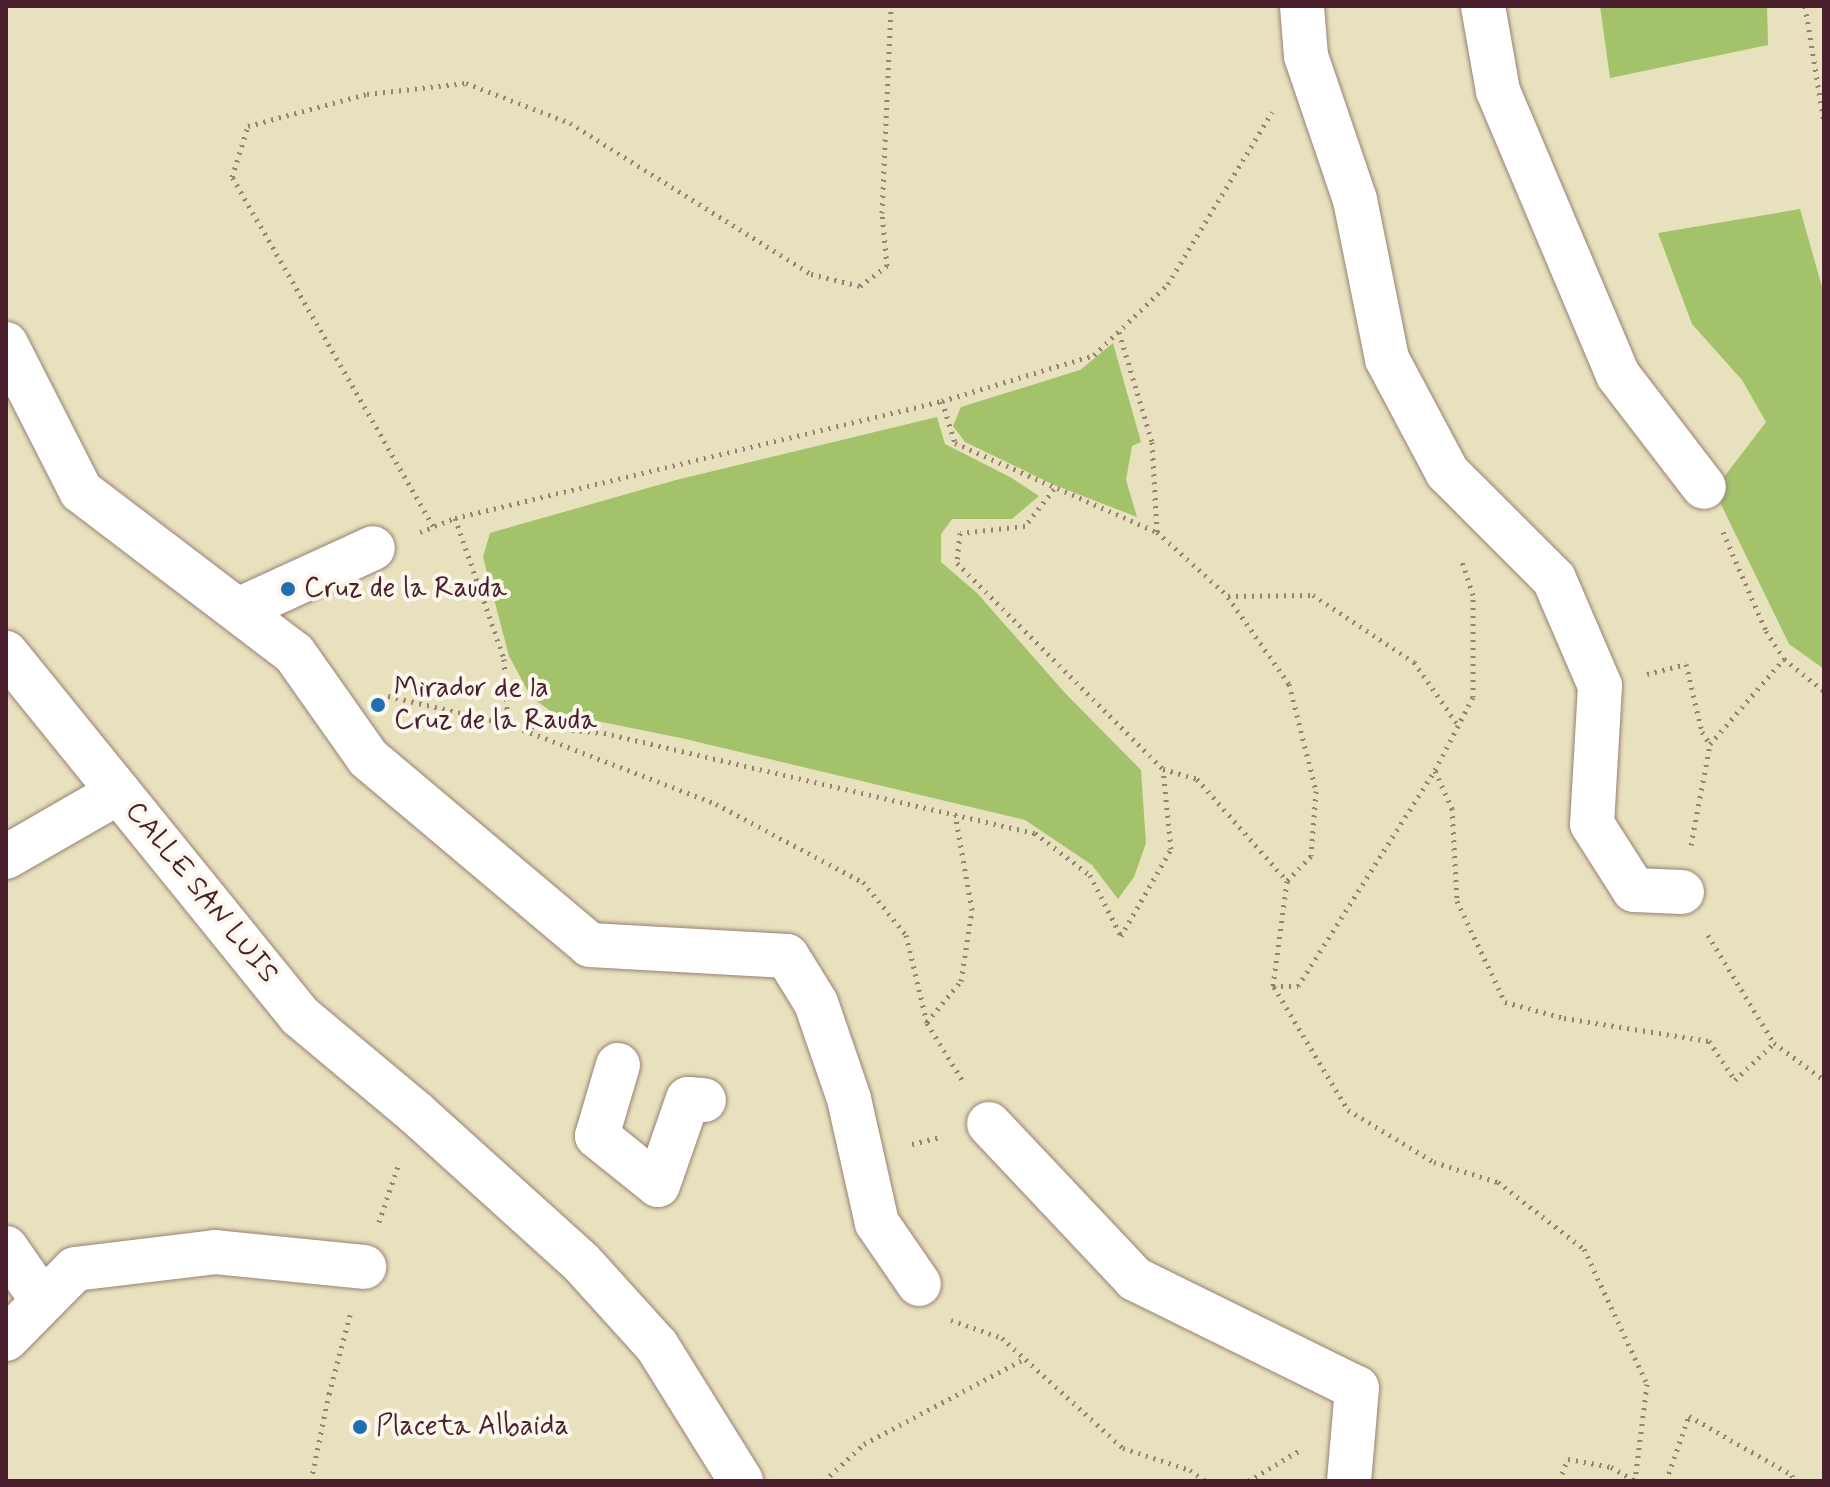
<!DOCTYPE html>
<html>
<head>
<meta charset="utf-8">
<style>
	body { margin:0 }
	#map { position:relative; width:1830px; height:1487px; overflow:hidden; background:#e8e1be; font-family:Mynerve,sans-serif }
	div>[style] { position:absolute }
	.green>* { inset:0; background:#a3c26a }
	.path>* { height:5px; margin-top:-2.5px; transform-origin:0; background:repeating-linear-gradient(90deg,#998074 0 2px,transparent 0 8px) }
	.roads { filter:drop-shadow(0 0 2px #998074) drop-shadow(0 0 2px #998074) }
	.minor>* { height:44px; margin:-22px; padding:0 22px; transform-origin:22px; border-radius:22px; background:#fff }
	.dots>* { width:22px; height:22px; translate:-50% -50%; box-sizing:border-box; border:4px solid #fbf7ec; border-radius:50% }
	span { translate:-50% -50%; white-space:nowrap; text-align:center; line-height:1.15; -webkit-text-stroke:8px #fbf7ec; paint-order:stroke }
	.poi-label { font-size:28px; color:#4a1f2b }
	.left { translate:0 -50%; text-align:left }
	.street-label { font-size:28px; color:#4a1f2b }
	.frame { position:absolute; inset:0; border:8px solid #4a1f2b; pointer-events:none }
</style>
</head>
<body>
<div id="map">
	<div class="green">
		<div style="clip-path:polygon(1600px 6px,1767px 6px,1768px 45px,1610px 78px)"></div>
		<div style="clip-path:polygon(1800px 209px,1824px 294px,1824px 669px,1789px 644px,1714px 490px,1766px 422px,1742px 380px,1692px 324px,1658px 233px)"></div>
		<div style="clip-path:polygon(1113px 343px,1141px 442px,1132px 446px,1126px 480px,1137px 517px,1052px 484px,965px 442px,953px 426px,961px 407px,1080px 370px)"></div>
		<div style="clip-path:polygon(937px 417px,945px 444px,1010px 477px,1039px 496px,1012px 519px,952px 519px,941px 534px,941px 562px,977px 593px,1065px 693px,1141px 770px,1146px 843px,1134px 877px,1118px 899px,1092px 865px,1025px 820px,681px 738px,552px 712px,531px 697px,509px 656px,483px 557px,490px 533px,676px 480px)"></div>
	</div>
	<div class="path">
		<div style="left:1805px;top:6px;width:118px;rotate:80.7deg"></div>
		<div style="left:1119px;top:332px;width:115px;rotate:73.3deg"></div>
		<div style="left:1152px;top:442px;width:90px;rotate:86.8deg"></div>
		<div style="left:942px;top:401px;width:44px;rotate:72.8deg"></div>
		<div style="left:955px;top:443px;width:221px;rotate:23.8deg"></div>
		<div style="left:1157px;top:532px;width:96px;rotate:42deg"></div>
		<div style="left:1228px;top:596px;width:85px;rotate:-0.7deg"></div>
		<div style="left:1313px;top:595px;width:121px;rotate:33.6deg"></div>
		<div style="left:1414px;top:662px;width:77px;rotate:55.1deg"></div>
		<div style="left:1054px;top:489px;width:47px;rotate:128.1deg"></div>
		<div style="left:1025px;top:526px;width:65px;rotate:173.9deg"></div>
		<div style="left:960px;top:533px;width:30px;rotate:96deg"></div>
		<div style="left:957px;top:563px;width:291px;rotate:45deg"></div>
		<div style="left:455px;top:518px;width:149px;rotate:70.8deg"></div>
		<div style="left:504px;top:659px;width:65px;rotate:86.5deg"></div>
		<div style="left:508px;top:724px;width:96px;rotate:5.4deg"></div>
		<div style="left:604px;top:733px;width:442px;rotate:13.1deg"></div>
		<div style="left:1035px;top:833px;width:69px;rotate:37.4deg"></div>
		<div style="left:1090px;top:875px;width:68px;rotate:63.1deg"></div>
		<div style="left:1121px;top:936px;width:100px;rotate:-60.1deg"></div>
		<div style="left:1171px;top:849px;width:80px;rotate:-95.7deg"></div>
		<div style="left:1163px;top:769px;width:35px;rotate:16deg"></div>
		<div style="left:1197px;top:779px;width:136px;rotate:48.6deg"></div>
		<div style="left:1287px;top:881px;width:106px;rotate:97.6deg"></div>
		<div style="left:1273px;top:986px;width:25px"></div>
		<div style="left:1298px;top:986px;width:256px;rotate:-57.6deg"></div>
		<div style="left:1435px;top:770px;width:82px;rotate:-62.5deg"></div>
		<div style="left:1473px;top:697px;width:102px;rotate:-90deg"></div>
		<div style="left:1473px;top:595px;width:38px;rotate:-108deg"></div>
		<div style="left:433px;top:526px;width:403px;rotate:-119.9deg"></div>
		<div style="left:232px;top:177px;width:53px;rotate:-72.6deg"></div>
		<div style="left:248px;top:126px;width:123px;rotate:-15.1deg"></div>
		<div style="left:367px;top:94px;width:100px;rotate:-6.3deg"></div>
		<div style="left:466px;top:83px;width:111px;rotate:21deg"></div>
		<div style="left:570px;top:123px;width:284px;rotate:32.1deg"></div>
		<div style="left:811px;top:274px;width:50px;rotate:13.8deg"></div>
		<div style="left:860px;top:286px;width:34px;rotate:-37deg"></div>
		<div style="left:887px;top:266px;width:53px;rotate:-95.4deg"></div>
		<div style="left:882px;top:213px;width:207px;rotate:-87.5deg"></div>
		<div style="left:420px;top:532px;width:38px;rotate:-22deg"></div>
		<div style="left:455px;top:518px;width:501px;rotate:-13.51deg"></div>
		<div style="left:942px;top:401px;width:159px;rotate:-16.8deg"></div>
		<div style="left:1094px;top:355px;width:103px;rotate:-43.8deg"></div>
		<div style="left:1168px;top:284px;width:201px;rotate:-58.8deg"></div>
		<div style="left:1723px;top:532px;width:108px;rotate:66.5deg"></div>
		<div style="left:1766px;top:631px;width:33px;rotate:57deg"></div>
		<div style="left:1784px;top:659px;width:51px;rotate:38.7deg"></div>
		<div style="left:1228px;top:597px;width:106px;rotate:55deg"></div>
		<div style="left:1289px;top:684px;width:110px;rotate:75.8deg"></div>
		<div style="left:1316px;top:791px;width:65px;rotate:94.4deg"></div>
		<div style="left:1311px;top:856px;width:35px;rotate:134deg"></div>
		<div style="left:1647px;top:674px;width:40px;rotate:-14.4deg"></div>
		<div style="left:1686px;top:664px;width:70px;rotate:76.8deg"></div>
		<div style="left:1702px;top:732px;width:14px;rotate:56deg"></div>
		<div style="left:388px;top:696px;width:123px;rotate:13.1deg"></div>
		<div style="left:508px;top:724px;width:223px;rotate:21deg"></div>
		<div style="left:716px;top:804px;width:166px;rotate:28deg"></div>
		<div style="left:863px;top:882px;width:68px;rotate:50.9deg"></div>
		<div style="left:906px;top:935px;width:90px;rotate:76.6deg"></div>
		<div style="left:927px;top:1023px;width:70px;rotate:58.3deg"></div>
		<div style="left:1435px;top:771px;width:41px;rotate:65.3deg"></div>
		<div style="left:1452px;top:808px;width:93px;rotate:86.9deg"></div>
		<div style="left:1457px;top:901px;width:112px;rotate:64.6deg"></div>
		<div style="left:1505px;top:1002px;width:61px;rotate:15.2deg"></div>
		<div style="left:1564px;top:1018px;width:147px;rotate:9deg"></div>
		<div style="left:1709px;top:1041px;width:47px;rotate:56.3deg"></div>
		<div style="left:1735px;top:1080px;width:54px;rotate:-43.5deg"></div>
		<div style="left:1691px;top:845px;width:103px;rotate:-79.3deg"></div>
		<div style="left:1710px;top:744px;width:113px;rotate:-49deg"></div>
		<div style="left:1708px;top:935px;width:127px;rotate:58.6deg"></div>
		<div style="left:1774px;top:1043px;width:62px;rotate:36.5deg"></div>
		<div style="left:1274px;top:987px;width:144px;rotate:59deg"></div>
		<div style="left:1348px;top:1110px;width:100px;rotate:31.2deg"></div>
		<div style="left:1434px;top:1162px;width:67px;rotate:17.4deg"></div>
		<div style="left:1498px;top:1182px;width:109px;rotate:37.9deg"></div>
		<div style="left:1584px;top:1249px;width:149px;rotate:65deg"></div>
		<div style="left:1647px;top:1384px;width:98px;rotate:97.1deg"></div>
		<div style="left:927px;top:1022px;width:53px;rotate:-50.3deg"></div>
		<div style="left:961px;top:981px;width:72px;rotate:-81.2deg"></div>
		<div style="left:972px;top:910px;width:97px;rotate:-100deg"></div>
		<div style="left:912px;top:1144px;width:30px;rotate:-14deg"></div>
		<div style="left:379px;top:1222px;width:62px;rotate:-71.3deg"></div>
		<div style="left:951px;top:1320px;width:54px;rotate:19.4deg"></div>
		<div style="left:1002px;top:1338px;width:164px;rotate:42.3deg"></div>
		<div style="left:1123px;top:1448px;width:71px;rotate:18.2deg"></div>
		<div style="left:1190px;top:1470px;width:19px;rotate:35deg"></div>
		<div style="left:311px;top:1481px;width:89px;rotate:-78.3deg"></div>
		<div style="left:329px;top:1394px;width:82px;rotate:-75.1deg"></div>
		<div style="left:824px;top:1481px;width:54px;rotate:-42.8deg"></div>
		<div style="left:864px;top:1444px;width:181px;rotate:-28deg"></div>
		<div style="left:1248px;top:1481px;width:61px;rotate:-30.8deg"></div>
		<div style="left:1559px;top:1481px;width:24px;rotate:-68deg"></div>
		<div style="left:1568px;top:1459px;width:44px;rotate:10.5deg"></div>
		<div style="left:1611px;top:1467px;width:28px;rotate:30deg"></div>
		<div style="left:1666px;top:1481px;width:69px;rotate:-70.5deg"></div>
		<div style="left:1689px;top:1416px;width:119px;rotate:29.8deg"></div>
		<div style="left:1792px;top:1475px;width:6px;rotate:81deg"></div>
	</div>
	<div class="roads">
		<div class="minor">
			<div style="left:1302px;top:6px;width:50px;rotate:85.4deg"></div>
			<div style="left:1306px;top:56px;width:152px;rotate:71.2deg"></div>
			<div style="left:1355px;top:200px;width:162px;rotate:78.6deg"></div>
			<div style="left:1387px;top:359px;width:128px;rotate:62deg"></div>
			<div style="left:1447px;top:472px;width:151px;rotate:45deg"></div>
			<div style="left:1554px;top:579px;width:116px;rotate:66.7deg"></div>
			<div style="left:1600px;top:686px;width:138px;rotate:93.3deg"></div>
			<div style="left:1592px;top:824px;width:78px;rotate:57.5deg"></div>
			<div style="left:1634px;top:890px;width:48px;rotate:2.4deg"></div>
			<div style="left:1483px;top:6px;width:86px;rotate:80deg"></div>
			<div style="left:1498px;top:91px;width:308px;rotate:67.1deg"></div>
			<div style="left:1618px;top:375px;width:141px;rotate:52.5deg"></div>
			<div style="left:6px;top:344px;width:165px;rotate:63deg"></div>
			<div style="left:81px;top:491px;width:268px;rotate:37.3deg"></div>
			<div style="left:294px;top:653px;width:128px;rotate:54.8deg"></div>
			<div style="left:368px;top:758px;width:290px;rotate:40.1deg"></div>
			<div style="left:590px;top:945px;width:197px;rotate:3.2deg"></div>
			<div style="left:787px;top:956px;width:55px;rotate:58.3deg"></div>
			<div style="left:816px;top:1003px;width:102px;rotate:71deg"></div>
			<div style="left:849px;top:1099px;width:127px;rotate:77.3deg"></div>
			<div style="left:877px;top:1223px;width:74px;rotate:55.5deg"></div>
			<div style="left:240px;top:609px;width:146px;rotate:-24.6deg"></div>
			<div style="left:6px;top:653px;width:467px;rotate:51deg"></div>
			<div style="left:300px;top:1016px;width:151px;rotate:39.9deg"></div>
			<div style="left:416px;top:1113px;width:222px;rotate:42.1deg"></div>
			<div style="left:581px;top:1262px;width:113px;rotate:47.9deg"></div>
			<div style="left:657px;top:1346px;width:159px;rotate:58.1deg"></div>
			<div style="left:6px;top:857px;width:130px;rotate:-29.9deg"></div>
			<div style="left:618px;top:1065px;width:74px;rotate:106.5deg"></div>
			<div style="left:597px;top:1136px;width:78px;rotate:38.8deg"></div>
			<div style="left:658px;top:1185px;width:91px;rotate:-70.8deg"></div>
			<div style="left:688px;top:1099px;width:16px;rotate:4deg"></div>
			<div style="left:989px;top:1124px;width:213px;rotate:46.7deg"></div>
			<div style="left:1135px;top:1279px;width:247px;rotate:26.2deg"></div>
			<div style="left:1357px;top:1388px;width:93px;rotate:94.9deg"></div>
			<div style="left:6px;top:1248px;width:63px;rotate:55.3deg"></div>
			<div style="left:6px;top:1339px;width:98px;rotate:-45.4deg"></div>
			<div style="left:75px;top:1269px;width:141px;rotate:-6.9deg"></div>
			<div style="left:215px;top:1252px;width:150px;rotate:5.7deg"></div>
		</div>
	</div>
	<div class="dots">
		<div style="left:288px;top:589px;background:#1f6fb2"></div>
		<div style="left:378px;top:705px;background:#1f6fb2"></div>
		<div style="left:360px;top:1427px;background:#1f6fb2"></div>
	</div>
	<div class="poi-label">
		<span class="left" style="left:304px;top:589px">Cruz de la Rauda</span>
		<span class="left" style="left:394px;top:705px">Mirador de la<br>Cruz de la Rauda</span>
		<span class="left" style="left:376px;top:1427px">Placeta Albaida</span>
	</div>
	<div class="street-label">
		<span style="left:201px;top:893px;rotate:51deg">CALLE SAN LUIS</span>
	</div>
	<div class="frame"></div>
</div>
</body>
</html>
